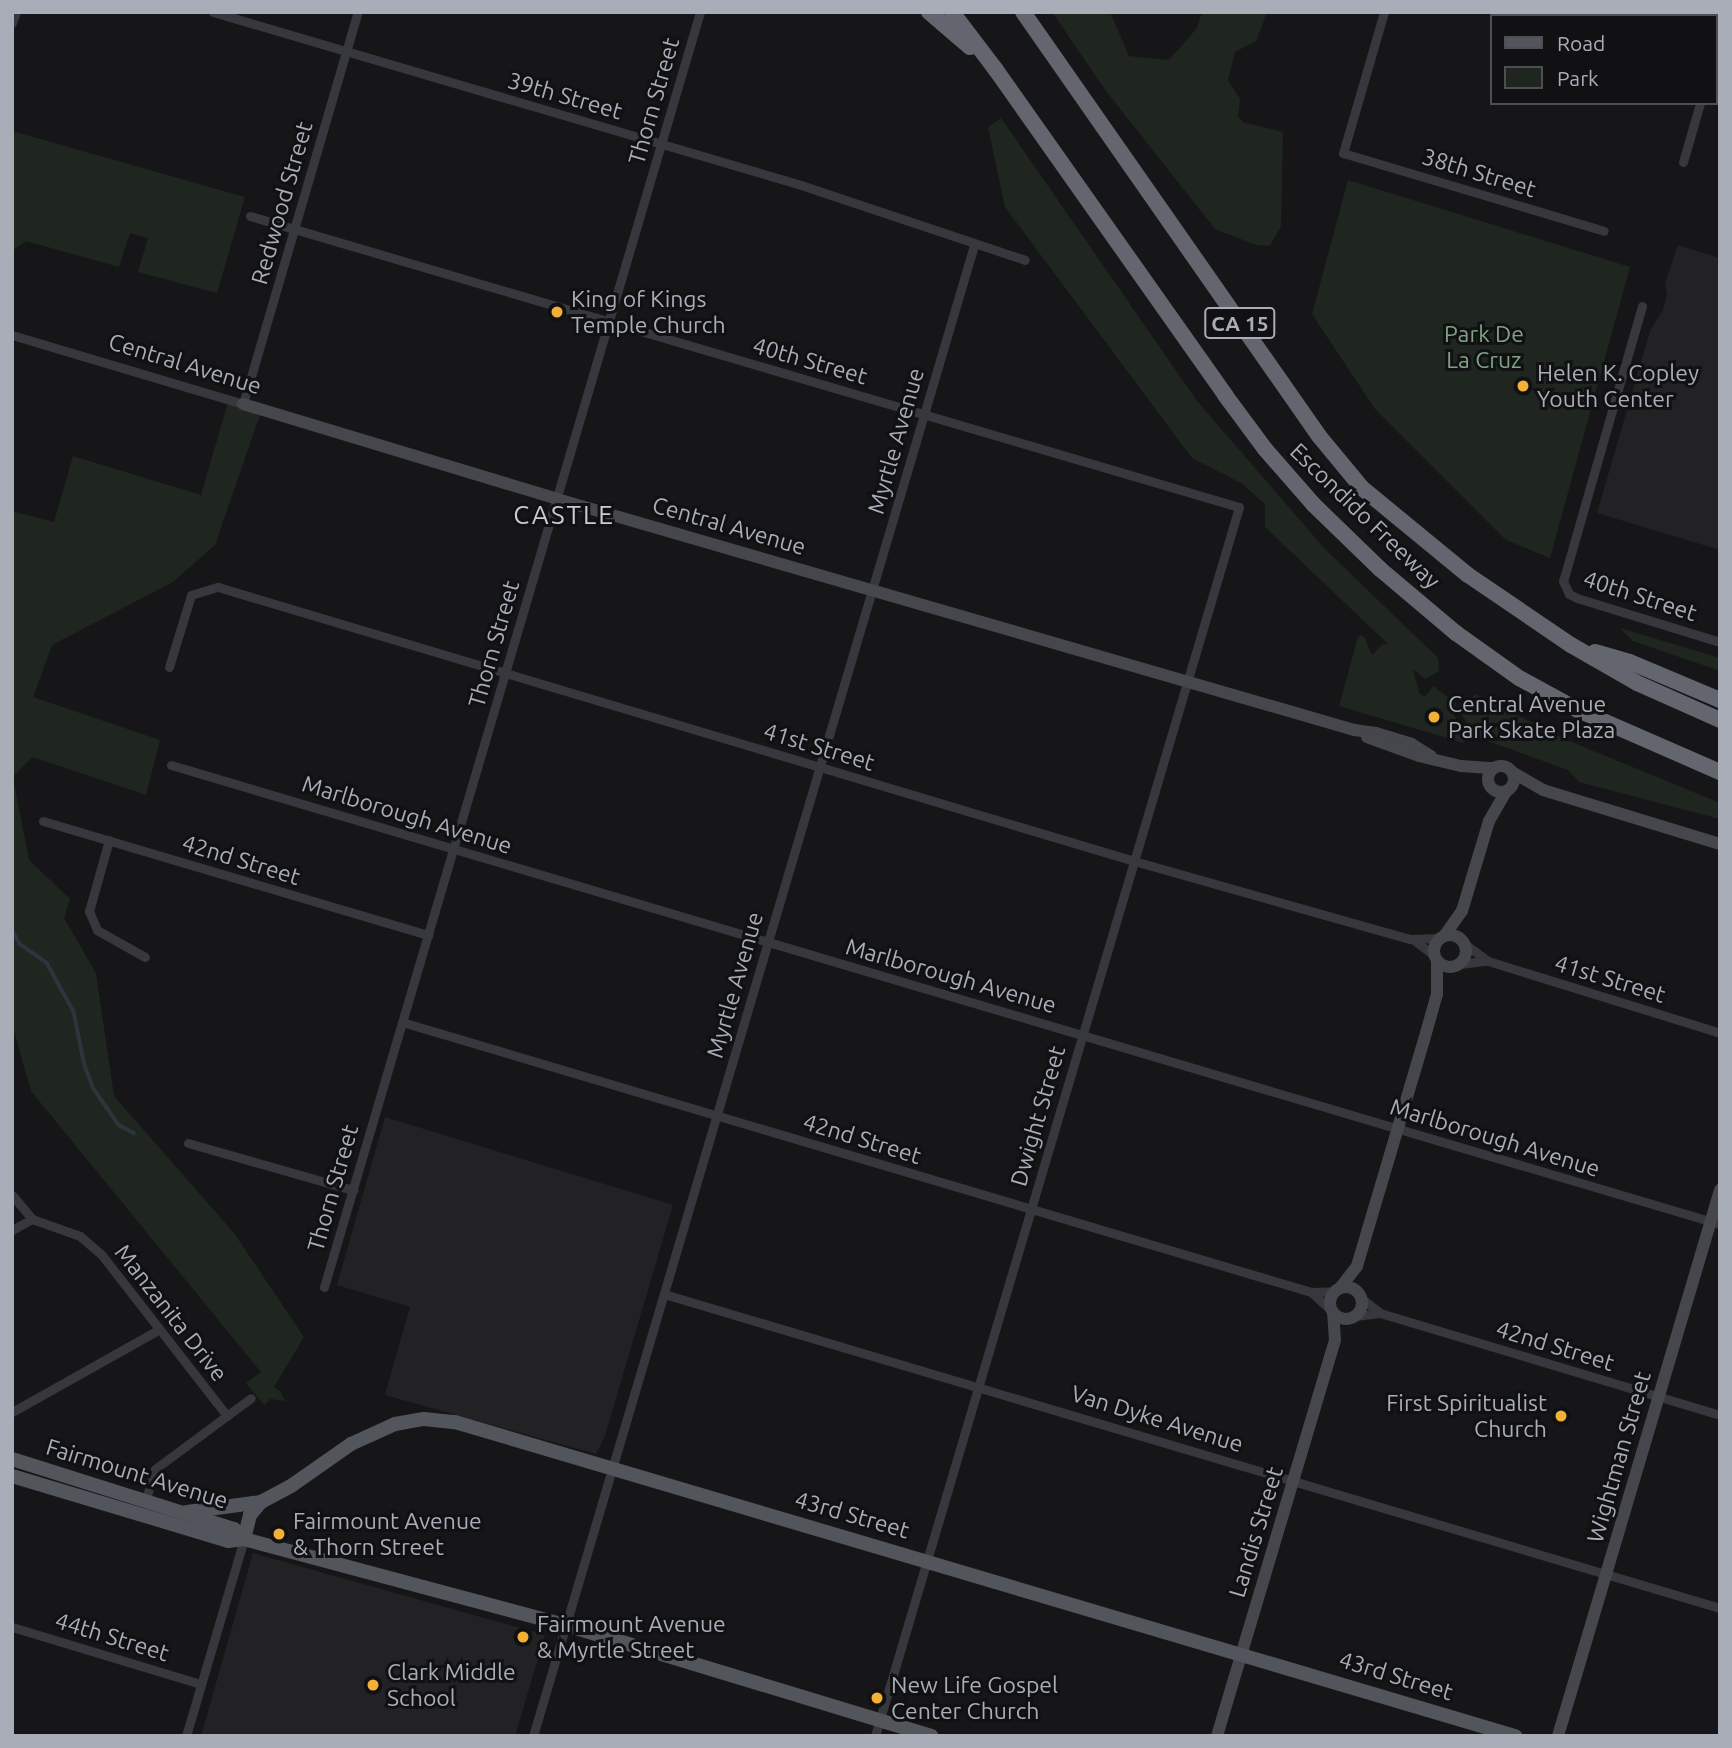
<!DOCTYPE html>
<html>
<head>
<meta charset="utf-8">
<style>
	body { margin:0 }
	#map { position:relative; width:1732px; height:1748px; overflow:hidden; background:#161618; font-family:Ubuntu,sans-serif }
	div>[style] { position:absolute }
	.built>* { inset:0; background:#222225 }
	.green>* { inset:0; background:#1e261f }
	.stream>* { height:3.5px; margin:-1.75px; padding:0 1.75px; transform-origin:1.75px; border-radius:1.75px; background:#2c353c }
	.street>* { height:9px; margin:-4.5px; padding:0 4.5px; transform-origin:4.5px; border-radius:4.5px; background:#37383d }
	.secondary>* { height:12px; margin:-6px; padding:0 6px; transform-origin:6px; border-radius:6px; background:#45474d }
	.secondary>.ring { margin:-6px; padding:0; box-sizing:content-box; background:none; border:12px solid #45474d; border-radius:50% }
	.primary>* { height:14px; margin:-7px; padding:0 7px; transform-origin:7px; border-radius:7px; background:#53555c }
	.highway>* { height:16px; margin:-8px; padding:0 8px; transform-origin:8px; border-radius:8px; background:#63666e }
	.dots>* { width:19px; height:19px; translate:-50% -50%; box-sizing:border-box; border:4px solid #111113; border-radius:50% }
	span { translate:-50% -50%; white-space:nowrap; text-align:center; line-height:1.15; -webkit-text-stroke:6px #111113; paint-order:stroke }
	.shield-label span { padding:2px 5px; background:#111113; border:2px solid; border-radius:5px; -webkit-text-stroke-width:0 }
	.shield-label { font-size:21px; color:#a8adb8; font-weight:700 }
	.street-label { font-size:23px; color:#a8adb8 }
	.poi-label { font-size:23px; color:#a8adb8 }
	.left { translate:0 -50%; text-align:left }
	.right { translate:-100% -50%; text-align:right }
	.park-label { font-size:23px; color:#7fa381 }
	.quarter-label { font-size:26px; color:#c9ccd4; letter-spacing:2px }
	.frame { position:absolute; inset:0; border:14px solid #a8adb8; pointer-events:none }
	.legend { position:absolute; left:1490px; top:14px; width:228px; height:91px; box-sizing:border-box; background:#111113; border:2px solid #4d4f55; margin:0; padding:9px 12px; list-style:none; font-size:21px; color:#a8adb8 }
	.legend li { display:flex; align-items:center; gap:14px; height:35px }
	.legend b { width:35px; border:2px solid #4d4f55 }
</style>
</head>
<body>
<div id="map">
	<div class="built">
		<div style="clip-path:polygon(1678px 245px,1720px 258px,1720px 550px,1597px 513px,1650px 331px,1663px 310px,1667px 295px,1665px 283px)"></div>
		<div style="clip-path:polygon(385px 1117px,673px 1205px,605px 1436px,596px 1454px,385px 1395px,410px 1307px,337px 1285px)"></div>
		<div style="clip-path:polygon(253px 1553px,545px 1635px,515px 1736px,201px 1736px)"></div>
	</div>
	<div class="green">
		<div style="clip-path:polygon(1052px 12px,1110px 12px,1129px 56px,1169px 60px,1197px 28px,1202px 12px,1267px 12px,1256px 41px,1235px 52px,1228px 80px,1240px 99px,1238px 116px,1243px 122px,1283px 132px,1281px 226px,1270px 246px,1256px 245px,1215px 229px,1106px 91px)"></div>
		<div style="clip-path:polygon(1001px 118px,1197px 401px,1324px 548px,1438px 658px,1439px 671px,1425px 679px,1413px 669px,1419px 693px,1425px 697px,1433px 686px,1456px 703px,1454px 715px,1465px 739px,1464px 743px,1339px 706px,1358px 637px,1361px 635px,1365px 638px,1372px 655px,1383px 644px,1388px 644px,1265px 527px,1265px 504px,1241px 483px,1192px 458px,1005px 207px,988px 127px)"></div>
		<div style="clip-path:polygon(12px 131px,245px 197px,217px 293px,138px 272px,148px 238px,130px 233px,119px 267px,26px 241px,12px 251px)"></div>
		<div style="clip-path:polygon(1348px 180px,1630px 267px,1550px 558px,1506px 540px,1375px 409px,1312px 314px)"></div>
		<div style="clip-path:polygon(229px 399px,262px 409px,215px 545px,173px 582px,52px 645px,33px 697px,160px 740px,146px 795px,32px 757px,13px 777px,29px 860px,70px 899px,64px 918px,96px 973px,114px 1096px,234px 1233px,304px 1337px,274px 1387px,280px 1391px,285px 1401px,270px 1399px,264px 1405px,246px 1383px,261px 1372px,31px 1091px,12px 1024px,12px 511px,54px 522px,73px 456px,201px 495px)"></div>
		<div style="clip-path:polygon(1620px 628px,1720px 658px,1720px 671px,1633px 641px)"></div>
		<div style="clip-path:polygon(1475px 694px,1562px 738px,1720px 803px,1720px 819px,1579px 782px,1568px 770px,1474px 736px,1461px 713px)"></div>
	</div>
	<div class="stream">
		<div style="left:12px;top:929px;width:17px;rotate:62deg"></div>
		<div style="left:20px;top:944px;width:33px;rotate:35deg"></div>
		<div style="left:47px;top:963px;width:56px;rotate:61.1deg"></div>
		<div style="left:74px;top:1012px;width:55px;rotate:78.5deg"></div>
		<div style="left:85px;top:1066px;width:25px;rotate:69deg"></div>
		<div style="left:94px;top:1089px;width:44px;rotate:55.2deg"></div>
		<div style="left:119px;top:1125px;width:17px;rotate:28deg"></div>
	</div>
	<div class="street">
		<div style="left:213px;top:12px;width:613px;rotate:16.39deg"></div>
		<div style="left:801px;top:185px;width:236px;rotate:18.5deg"></div>
		<div style="left:1384px;top:12px;width:147px;rotate:106.2deg"></div>
		<div style="left:1343px;top:153px;width:272px;rotate:16.6deg"></div>
		<div style="left:1498px;top:12px;width:13px;rotate:18deg"></div>
		<div style="left:12px;top:23px;width:12px;rotate:-70deg"></div>
		<div style="left:1716px;top:76px;width:4px;rotate:14deg"></div>
		<div style="left:1683px;top:162px;width:61px;rotate:-73.9deg"></div>
		<div style="left:250px;top:216px;width:1031px;rotate:16.4deg"></div>
		<div style="left:1239px;top:507px;width:1282px;rotate:106.5deg"></div>
		<div style="left:1642px;top:306px;width:286px;rotate:106deg"></div>
		<div style="left:1563px;top:581px;width:14px;rotate:65deg"></div>
		<div style="left:1569px;top:594px;width:9px;rotate:27deg"></div>
		<div style="left:1577px;top:598px;width:150px;rotate:17.1deg"></div>
		<div style="left:12px;top:335px;width:241px;rotate:16.6deg"></div>
		<div style="left:243px;top:404px;width:409px;rotate:-73.7deg"></div>
		<div style="left:169px;top:667px;width:75px;rotate:-73deg"></div>
		<div style="left:191px;top:595px;width:28px;rotate:-17deg"></div>
		<div style="left:218px;top:587px;width:956px;rotate:16.65deg"></div>
		<div style="left:1134px;top:861px;width:287px;rotate:15.8deg"></div>
		<div style="left:1410px;top:939px;width:30px;rotate:-2deg"></div>
		<div style="left:171px;top:765px;width:1616px;rotate:16.51deg"></div>
		<div style="left:43px;top:821px;width:402px;rotate:16.5deg"></div>
		<div style="left:109px;top:840px;width:74px;rotate:105.7deg"></div>
		<div style="left:89px;top:911px;width:21px;rotate:67deg"></div>
		<div style="left:97px;top:930px;width:55px;rotate:29.4deg"></div>
		<div style="left:1415px;top:941px;width:25px;rotate:37deg"></div>
		<div style="left:1466px;top:945px;width:27px;rotate:36deg"></div>
		<div style="left:1488px;top:961px;width:243px;rotate:17.2deg"></div>
		<div style="left:1460px;top:964px;width:26px;rotate:-7deg"></div>
		<div style="left:402px;top:1022px;width:948px;rotate:16.54deg"></div>
		<div style="left:1311px;top:1292px;width:25px;rotate:-2deg"></div>
		<div style="left:188px;top:1143px;width:172px;rotate:15.9deg"></div>
		<div style="left:12px;top:1195px;width:31px;rotate:50deg"></div>
		<div style="left:32px;top:1219px;width:51px;rotate:19.5deg"></div>
		<div style="left:80px;top:1236px;width:28px;rotate:41deg"></div>
		<div style="left:101px;top:1254px;width:205px;rotate:52.1deg"></div>
		<div style="left:12px;top:1230px;width:23px;rotate:-29deg"></div>
		<div style="left:324px;top:1287px;width:1329px;rotate:-73.57deg"></div>
		<div style="left:1312px;top:1293px;width:24px;rotate:42deg"></div>
		<div style="left:664px;top:1294px;width:1102px;rotate:16.56deg"></div>
		<div style="left:1361px;top:1298px;width:24px;rotate:38deg"></div>
		<div style="left:1380px;top:1313px;width:355px;rotate:16.7deg"></div>
		<div style="left:1355px;top:1316px;width:23px;rotate:-7deg"></div>
		<div style="left:12px;top:1412px;width:167px;rotate:-29.3deg"></div>
		<div style="left:145px;top:1502px;width:34px;rotate:-73deg"></div>
		<div style="left:155px;top:1469px;width:119px;rotate:-36.5deg"></div>
		<div style="left:12px;top:1627px;width:197px;rotate:16.8deg"></div>
		<div style="left:186px;top:1736px;width:205px;rotate:-73.6deg"></div>
		<div style="left:533px;top:1736px;width:1555px;rotate:-73.52deg"></div>
	</div>
	<div class="secondary">
		<div style="left:1716px;top:50px;width:13px;rotate:-72deg"></div>
		<div style="left:243px;top:404px;width:328px;rotate:16.8deg"></div>
		<div style="left:557px;top:499px;width:830px;rotate:16.16deg"></div>
		<div style="left:1354px;top:730px;width:22px;rotate:8deg"></div>
		<div style="left:1376px;top:733px;width:37px;rotate:17deg"></div>
		<div style="left:1411px;top:744px;width:23px;rotate:31deg"></div>
		<div style="left:1367px;top:737px;width:55px;rotate:20.1deg"></div>
		<div style="left:1419px;top:756px;width:43px;rotate:13.4deg"></div>
		<div style="left:1461px;top:766px;width:32px;rotate:4deg"></div>
		<div class="ring" style="left:1488px;top:766px;width:14px;height:14px"></div>
		<div style="left:1512px;top:772px;width:36px;rotate:30deg"></div>
		<div style="left:1543px;top:790px;width:185px;rotate:17deg"></div>
		<div class="ring" style="left:1434px;top:935px;width:20px;height:20px"></div>
		<div style="left:1445px;top:935px;width:29px;rotate:-55deg"></div>
		<div style="left:1462px;top:911px;width:94px;rotate:-73.3deg"></div>
		<div style="left:1489px;top:821px;width:34px;rotate:-60deg"></div>
		<div class="ring" style="left:1330px;top:1287px;width:20px;height:20px"></div>
		<div style="left:1340px;top:1288px;width:28px;rotate:-52deg"></div>
		<div style="left:1357px;top:1266px;width:236px;rotate:-73.5deg"></div>
		<div style="left:1424px;top:1040px;width:48px;rotate:-74.2deg"></div>
		<div style="left:1437px;top:994px;width:33px;rotate:-90deg"></div>
		<div style="left:1217px;top:1736px;width:413px;rotate:-73.4deg"></div>
		<div style="left:1335px;top:1340px;width:27px;rotate:-94deg"></div>
		<div style="left:1558px;top:1736px;width:570px;rotate:-73.47deg"></div>
	</div>
	<div class="primary">
		<div style="left:12px;top:1459px;width:233px;rotate:17.5deg"></div>
		<div style="left:234px;top:1529px;width:14px;rotate:45deg"></div>
		<div style="left:12px;top:1476px;width:226px;rotate:16.7deg"></div>
		<div style="left:228px;top:1541px;width:16px;rotate:-7deg"></div>
		<div style="left:244px;top:1539px;width:333px;rotate:15deg"></div>
		<div style="left:566px;top:1625px;width:382px;rotate:16.9deg"></div>
		<div style="left:187px;top:1512px;width:75px;rotate:-7.7deg"></div>
		<div style="left:261px;top:1502px;width:34px;rotate:-28deg"></div>
		<div style="left:291px;top:1486px;width:73px;rotate:-35deg"></div>
		<div style="left:351px;top:1444px;width:48px;rotate:-24.4deg"></div>
		<div style="left:395px;top:1424px;width:29px;rotate:-10deg"></div>
		<div style="left:424px;top:1419px;width:31px;rotate:6deg"></div>
		<div style="left:455px;top:1422px;width:1106px;rotate:16.5deg"></div>
		<div style="left:244px;top:1539px;width:25px;rotate:-76deg"></div>
		<div style="left:250px;top:1515px;width:17px;rotate:-50deg"></div>
	</div>
	<div class="highway">
		<div style="left:929px;top:12px;width:54px;rotate:40.5deg"></div>
		<div style="left:952px;top:12px;width:73px;rotate:52.8deg"></div>
		<div style="left:996px;top:70px;width:398px;rotate:54.8deg"></div>
		<div style="left:1225px;top:395px;width:67px;rotate:53.5deg"></div>
		<div style="left:1265px;top:449px;width:74px;rotate:48.8deg"></div>
		<div style="left:1314px;top:505px;width:92px;rotate:44.1deg"></div>
		<div style="left:1380px;top:569px;width:99px;rotate:40.1deg"></div>
		<div style="left:1456px;top:633px;width:77px;rotate:35.5deg"></div>
		<div style="left:1519px;top:678px;width:67px;rotate:28.5deg"></div>
		<div style="left:1578px;top:710px;width:155px;rotate:23.6deg"></div>
		<div style="left:1023px;top:12px;width:517px;rotate:55.08deg"></div>
		<div style="left:1319px;top:436px;width:67px;rotate:50.4deg"></div>
		<div style="left:1362px;top:488px;width:137px;rotate:39.4deg"></div>
		<div style="left:1468px;top:575px;width:125px;rotate:34.2deg"></div>
		<div style="left:1571px;top:645px;width:76px;rotate:29.9deg"></div>
		<div style="left:1637px;top:683px;width:91px;rotate:24deg"></div>
		<div style="left:1595px;top:652px;width:36px;rotate:16deg"></div>
		<div style="left:1630px;top:662px;width:98px;rotate:22.9deg"></div>
	</div>
	<div class="dots">
		<div style="left:557px;top:312px;background:#f2b134"></div>
		<div style="left:1523px;top:386px;background:#f2b134"></div>
		<div style="left:1434px;top:717px;background:#f2b134"></div>
		<div style="left:1561px;top:1416px;background:#f2b134"></div>
		<div style="left:279px;top:1534px;background:#f2b134"></div>
		<div style="left:523px;top:1637px;background:#f2b134"></div>
		<div style="left:373px;top:1685px;background:#f2b134"></div>
		<div style="left:877px;top:1698px;background:#f2b134"></div>
	</div>
	<div class="shield-label">
		<span style="left:1240px;top:323px">CA 15</span>
	</div>
	<div class="street-label">
		<span style="left:565px;top:96px;rotate:16deg">39th Street</span>
		<span style="left:654px;top:101px;rotate:-74deg">Thorn Street</span>
		<span style="left:1479px;top:173px;rotate:17deg">38th Street</span>
		<span style="left:282px;top:203px;rotate:-74deg">Redwood Street</span>
		<span style="left:810px;top:361px;rotate:16deg">40th Street</span>
		<span style="left:185px;top:364px;rotate:17deg">Central Avenue</span>
		<span style="left:896px;top:441px;rotate:-74deg">Myrtle Avenue</span>
		<span style="left:1365px;top:516px;rotate:44deg">Escondido Freeway</span>
		<span style="left:729px;top:526px;rotate:16deg">Central Avenue</span>
		<span style="left:1640px;top:596px;rotate:18deg">40th Street</span>
		<span style="left:494px;top:644px;rotate:-74deg">Thorn Street</span>
		<span style="left:819px;top:747px;rotate:17deg">41st Street</span>
		<span style="left:407px;top:815px;rotate:17deg">Marlborough Avenue</span>
		<span style="left:241px;top:860px;rotate:17deg">42nd Street</span>
		<span style="left:951px;top:976px;rotate:16deg">Marlborough Avenue</span>
		<span style="left:1610px;top:979px;rotate:17deg">41st Street</span>
		<span style="left:735px;top:985px;rotate:-74deg">Myrtle Avenue</span>
		<span style="left:1038px;top:1116px;rotate:-74deg">Dwight Street</span>
		<span style="left:1495px;top:1138px;rotate:17deg">Marlborough Avenue</span>
		<span style="left:862px;top:1139px;rotate:17deg">42nd Street</span>
		<span style="left:333px;top:1188px;rotate:-74deg">Thorn Street</span>
		<span style="left:171px;top:1313px;rotate:52deg">Manzanita Drive</span>
		<span style="left:1555px;top:1346px;rotate:17deg">42nd Street</span>
		<span style="left:1157px;top:1419px;rotate:17deg">Van Dyke Avenue</span>
		<span style="left:1619px;top:1457px;rotate:-74deg">Wightman Street</span>
		<span style="left:137px;top:1474px;rotate:17deg">Fairmount Avenue</span>
		<span style="left:852px;top:1515px;rotate:16deg">43rd Street</span>
		<span style="left:1256px;top:1532px;rotate:-73deg">Landis Street</span>
		<span style="left:112px;top:1637px;rotate:17deg">44th Street</span>
		<span style="left:1396px;top:1676px;rotate:17deg">43rd Street</span>
	</div>
	<div class="poi-label">
		<span class="left" style="left:571px;top:312px">King of Kings<br>Temple Church</span>
		<span class="left" style="left:1537px;top:386px">Helen K. Copley<br>Youth Center</span>
		<span class="left" style="left:1448px;top:717px">Central Avenue<br>Park Skate Plaza</span>
		<span class="right" style="left:1547px;top:1416px">First Spiritualist<br>Church</span>
		<span class="left" style="left:293px;top:1534px">Fairmount Avenue<br>&amp; Thorn Street</span>
		<span class="left" style="left:537px;top:1637px">Fairmount Avenue<br>&amp; Myrtle Street</span>
		<span class="left" style="left:387px;top:1685px">Clark Middle<br>School</span>
		<span class="left" style="left:891px;top:1698px">New Life Gospel<br>Center Church</span>
	</div>
	<div class="park-label">
		<span style="left:1484px;top:347px">Park De<br>La Cruz</span>
	</div>
	<div class="quarter-label">
		<span style="left:564px;top:515px">CASTLE</span>
	</div>
	<div class="frame"></div>
	<ul class="legend">
	<li><b style="height:9px;background:#53555c"></b>Road</li>
	<li><b style="height:19px;background:#1e261f"></b>Park</li>
	</ul>
</div>
</body>
</html>
